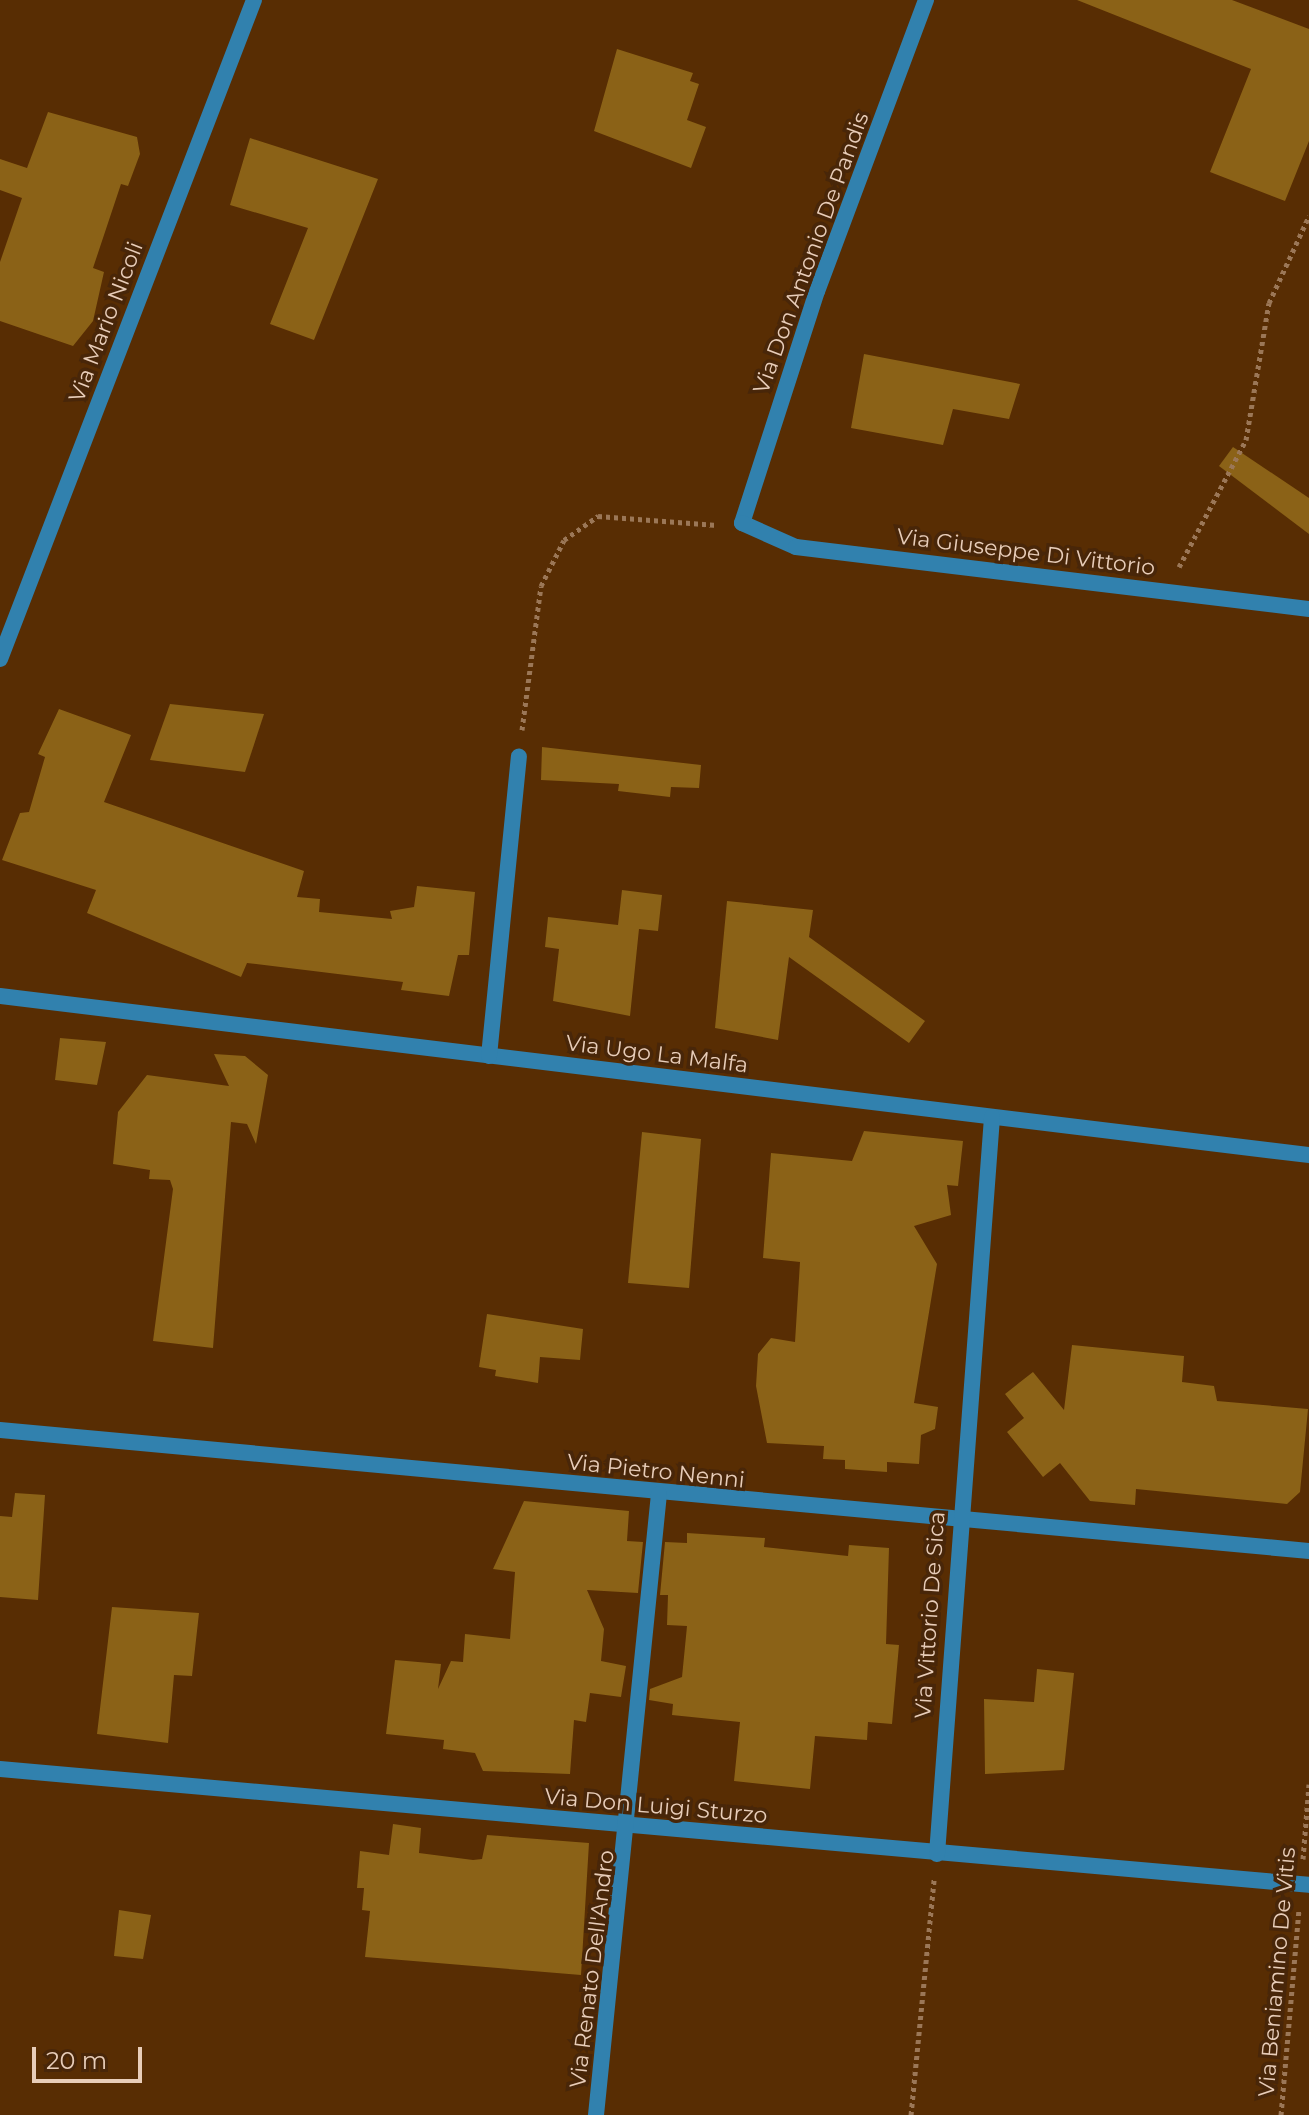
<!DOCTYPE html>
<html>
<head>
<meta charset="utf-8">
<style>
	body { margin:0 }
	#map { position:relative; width:1309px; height:2115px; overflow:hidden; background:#582d03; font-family:Montserrat,sans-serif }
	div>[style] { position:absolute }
	.building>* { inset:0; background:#8b6217 }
	.path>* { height:5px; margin-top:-2.5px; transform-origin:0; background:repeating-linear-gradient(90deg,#9b7757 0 4px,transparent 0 8px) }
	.street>* { height:16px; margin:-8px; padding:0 8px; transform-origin:8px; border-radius:8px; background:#3181ae }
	span { translate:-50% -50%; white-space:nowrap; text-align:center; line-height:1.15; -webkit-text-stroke:7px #482609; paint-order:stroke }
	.street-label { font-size:22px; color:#e8cdb9 }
	.scale { position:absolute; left:32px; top:2047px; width:110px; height:36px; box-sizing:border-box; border:4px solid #e8cdb9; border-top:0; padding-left:10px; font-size:24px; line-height:28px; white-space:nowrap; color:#e8cdb9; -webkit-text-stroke:6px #482609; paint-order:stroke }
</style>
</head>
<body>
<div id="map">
	<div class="building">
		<div style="clip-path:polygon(1077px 0,1232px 0,1309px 29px,1309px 141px,1285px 201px,1210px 172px,1251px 69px)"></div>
		<div style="clip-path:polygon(617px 49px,693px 73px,690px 81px,699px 84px,687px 120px,706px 127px,691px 168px,594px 131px)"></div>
		<div style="clip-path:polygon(48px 112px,137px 137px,140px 154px,128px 186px,121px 184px,93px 268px,104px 272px,93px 321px,73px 346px,0 321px,0 262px,22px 198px,0 190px,0 159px,27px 168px)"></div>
		<div style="clip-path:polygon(250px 138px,378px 179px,314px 340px,270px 324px,308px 228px,230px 205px)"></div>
		<div style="clip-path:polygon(864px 354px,1020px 384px,1009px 419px,953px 409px,943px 445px,851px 428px)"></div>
		<div style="clip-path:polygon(1233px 447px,1309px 498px,1309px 534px,1219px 466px)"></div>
		<div style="clip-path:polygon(170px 704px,264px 714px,245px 772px,150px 760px)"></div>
		<div style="clip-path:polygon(59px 709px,131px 735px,104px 802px,304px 871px,297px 897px,320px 899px,319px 912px,392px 919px,390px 911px,414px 907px,417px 886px,475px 892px,469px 955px,458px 955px,449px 996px,401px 990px,403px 982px,247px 963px,241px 977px,87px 913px,96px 890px,2px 860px,20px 813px,29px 812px,45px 757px,38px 754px)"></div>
		<div style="clip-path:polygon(542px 747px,701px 765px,699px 788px,671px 787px,670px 797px,618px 791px,619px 784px,541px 780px)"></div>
		<div style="clip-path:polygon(622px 890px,662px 895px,658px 931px,639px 929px,630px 1016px,553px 1001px,559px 949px,545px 947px,548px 917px,618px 925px)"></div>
		<div style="clip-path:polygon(727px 901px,813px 910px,809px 937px,925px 1021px,909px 1043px,789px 957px,778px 1040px,715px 1028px)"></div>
		<div style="clip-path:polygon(60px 1038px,106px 1042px,97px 1085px,55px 1080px)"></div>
		<div style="clip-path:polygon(214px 1054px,245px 1056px,268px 1075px,256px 1144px,247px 1124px,231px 1122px,213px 1348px,153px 1341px,173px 1189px,170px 1180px,149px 1179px,150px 1170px,113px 1164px,118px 1112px,147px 1075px,229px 1086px)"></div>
		<div style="clip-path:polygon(864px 1131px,963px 1141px,958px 1186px,947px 1185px,951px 1215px,914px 1226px,937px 1264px,914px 1403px,938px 1407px,935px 1429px,921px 1435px,919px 1464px,887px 1462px,887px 1472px,845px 1469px,845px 1460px,823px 1459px,824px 1446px,767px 1443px,756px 1386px,758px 1354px,771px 1338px,795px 1342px,800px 1262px,763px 1258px,771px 1153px,852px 1161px)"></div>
		<div style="clip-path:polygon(642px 1132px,701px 1139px,689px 1288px,628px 1283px)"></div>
		<div style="clip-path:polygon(487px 1314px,583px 1329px,580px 1360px,540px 1357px,538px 1383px,495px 1376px,496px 1370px,479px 1367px)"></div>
		<div style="clip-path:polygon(1072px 1345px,1184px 1356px,1182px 1382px,1214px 1386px,1217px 1401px,1308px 1409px,1300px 1492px,1287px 1504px,1136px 1489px,1135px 1505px,1090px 1501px,1060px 1463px,1043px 1477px,1007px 1432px,1024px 1418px,1005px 1394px,1033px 1372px,1064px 1410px)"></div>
		<div style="clip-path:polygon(15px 1493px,45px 1495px,38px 1600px,0 1597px,0 1516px,12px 1517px)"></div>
		<div style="clip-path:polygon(524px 1501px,629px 1511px,627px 1541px,643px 1542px,638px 1593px,587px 1590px,604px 1629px,601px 1661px,626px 1666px,621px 1697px,590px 1693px,586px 1722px,574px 1720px,570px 1774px,483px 1771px,475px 1753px,443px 1749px,444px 1740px,386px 1734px,395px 1660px,441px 1664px,438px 1689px,451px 1661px,463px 1662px,465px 1634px,510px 1639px,515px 1572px,493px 1569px)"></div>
		<div style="clip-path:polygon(687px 1533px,765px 1538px,764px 1547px,848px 1556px,849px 1545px,889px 1548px,886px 1644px,899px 1645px,892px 1724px,868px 1722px,867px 1740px,815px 1736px,810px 1789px,734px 1781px,740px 1722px,672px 1715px,673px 1704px,649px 1700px,650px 1689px,682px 1677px,687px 1626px,667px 1625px,668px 1595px,660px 1595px,665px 1542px,687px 1543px)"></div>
		<div style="clip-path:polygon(112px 1607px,199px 1613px,192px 1676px,174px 1675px,168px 1743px,97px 1734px)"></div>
		<div style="clip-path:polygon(1037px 1669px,1074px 1673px,1064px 1770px,985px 1774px,984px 1699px,1034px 1702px)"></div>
		<div style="clip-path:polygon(393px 1824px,421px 1828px,419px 1853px,473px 1860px,482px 1859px,487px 1835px,589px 1843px,581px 1975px,365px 1957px,370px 1911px,362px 1910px,364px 1888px,357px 1888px,360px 1851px,389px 1855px)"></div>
		<div style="clip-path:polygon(119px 1910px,151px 1915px,143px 1959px,114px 1956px)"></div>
	</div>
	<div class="path">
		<div style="left:1179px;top:567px;width:144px;rotate:-62.2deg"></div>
		<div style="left:1246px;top:440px;width:139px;rotate:-80.5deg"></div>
		<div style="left:1269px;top:303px;width:96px;rotate:-65.3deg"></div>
		<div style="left:522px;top:730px;width:145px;rotate:-82.5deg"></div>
		<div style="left:541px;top:586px;width:51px;rotate:-63.4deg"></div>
		<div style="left:564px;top:540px;width:42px;rotate:-35.2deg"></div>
		<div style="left:598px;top:516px;width:119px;rotate:4.3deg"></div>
		<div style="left:1303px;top:1859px;width:75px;rotate:-85.4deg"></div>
		<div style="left:911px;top:2115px;width:237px;rotate:-84.4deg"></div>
		<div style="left:1281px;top:2115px;width:208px;rotate:-85deg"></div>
	</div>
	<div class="street">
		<div style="left:926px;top:0;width:311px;rotate:110.5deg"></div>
		<div style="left:817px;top:291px;width:244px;rotate:107.9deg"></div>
		<div style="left:742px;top:523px;width:59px;rotate:24deg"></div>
		<div style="left:796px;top:547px;width:517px;rotate:6.89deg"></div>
		<div style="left:0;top:659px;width:706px;rotate:-68.92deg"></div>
		<div style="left:0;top:996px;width:1319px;rotate:6.93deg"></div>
		<div style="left:489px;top:1056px;width:301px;rotate:-84.3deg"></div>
		<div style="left:0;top:1430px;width:1315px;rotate:5.28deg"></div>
		<div style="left:0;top:1769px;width:1314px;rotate:5.06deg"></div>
		<div style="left:937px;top:1854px;width:739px;rotate:-85.73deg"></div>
		<div style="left:596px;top:2115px;width:624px;rotate:-84.21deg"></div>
	</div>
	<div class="street-label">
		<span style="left:811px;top:253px;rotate:-70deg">Via Don Antonio De Pandis</span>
		<span style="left:106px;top:322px;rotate:-69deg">Via Mario Nicoli</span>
		<span style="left:1026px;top:552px;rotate:7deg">Via Giuseppe Di Vittorio</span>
		<span style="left:657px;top:1054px;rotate:7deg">Via Ugo La Malfa</span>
		<span style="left:656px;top:1471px;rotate:6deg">Via Pietro Nenni</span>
		<span style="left:930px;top:1615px;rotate:-86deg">Via Vittorio De Sica</span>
		<span style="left:656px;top:1806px;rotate:5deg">Via Don Luigi Sturzo</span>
		<span style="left:592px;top:1969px;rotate:-83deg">Via Renato Dell'Andro</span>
		<span style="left:1277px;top:1972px;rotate:-85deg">Via Beniamino De Vitis</span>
	</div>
	<div class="scale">20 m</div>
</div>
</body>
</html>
